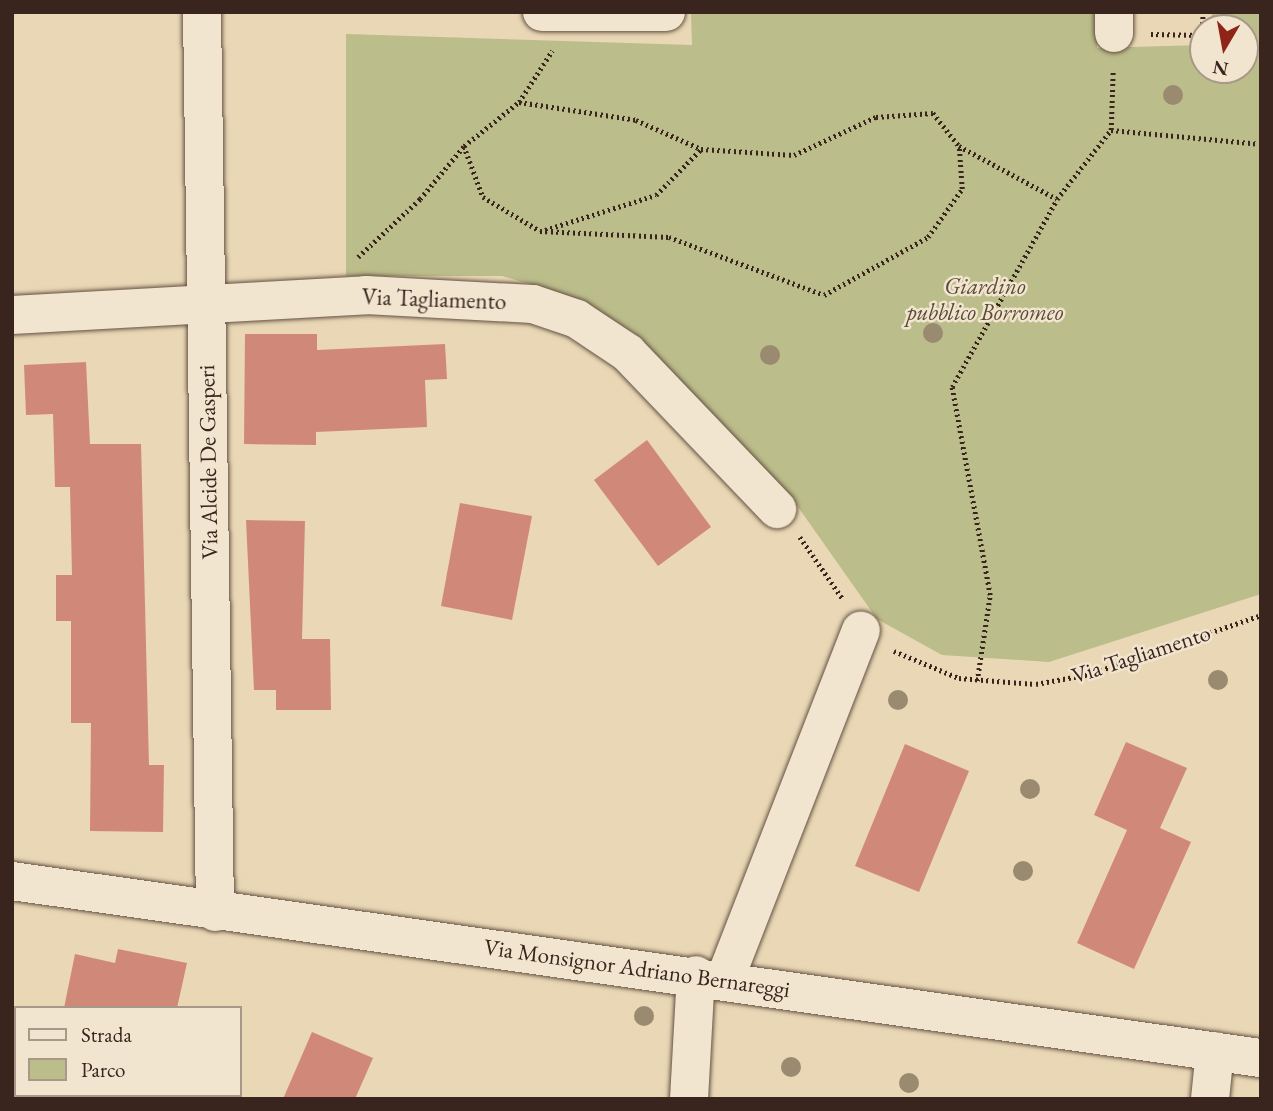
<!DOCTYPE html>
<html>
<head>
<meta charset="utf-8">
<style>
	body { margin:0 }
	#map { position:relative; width:1273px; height:1111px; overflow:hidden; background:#e9d7b5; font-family:"EB Garamond",serif }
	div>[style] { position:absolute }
	.green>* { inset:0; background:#bbbd8a }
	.building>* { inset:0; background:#d08979 }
	.path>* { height:4.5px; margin-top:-2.25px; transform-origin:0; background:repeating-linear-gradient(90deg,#39251d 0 2px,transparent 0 5.5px) }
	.roads { filter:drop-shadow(0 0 2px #655243) drop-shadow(0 0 2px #655243) }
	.minor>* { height:38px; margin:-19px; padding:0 19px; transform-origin:19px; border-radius:19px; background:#f1e5cf }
	.trees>* { width:20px; height:20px; margin:-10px; border-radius:50%; background:#9a8a70 }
	span { translate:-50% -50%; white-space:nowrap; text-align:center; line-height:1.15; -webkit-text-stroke:5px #f1e5cf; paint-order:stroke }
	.park-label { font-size:23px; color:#5a4b38; font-style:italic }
	.street-label { font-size:23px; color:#39251d }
	.frame { position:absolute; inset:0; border:14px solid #39251d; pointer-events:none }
	.legend { position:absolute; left:14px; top:1006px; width:228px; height:91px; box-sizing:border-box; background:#f1e5cf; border:2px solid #a79888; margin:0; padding:9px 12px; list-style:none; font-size:21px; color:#39251d }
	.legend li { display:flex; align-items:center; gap:14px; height:35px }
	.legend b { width:35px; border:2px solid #a79888 }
	.north { position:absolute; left:1189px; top:14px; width:70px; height:70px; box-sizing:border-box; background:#f1e5cf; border:2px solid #a79888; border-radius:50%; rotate:190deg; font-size:19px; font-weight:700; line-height:28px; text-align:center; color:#39251d }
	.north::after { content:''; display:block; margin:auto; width:24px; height:32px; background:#8f2418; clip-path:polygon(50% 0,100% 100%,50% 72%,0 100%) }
</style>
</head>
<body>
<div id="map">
	<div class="green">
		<div style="clip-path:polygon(691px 12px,1098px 12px,1097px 48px,1203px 45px,1203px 70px,1245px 70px,1245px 28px,1211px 28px,1212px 12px,1261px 12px,1261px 594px,1049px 662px,942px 655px,877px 619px,791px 497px,633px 332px,561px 293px,502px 276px,346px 276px,346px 34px,692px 45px)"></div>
	</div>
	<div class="building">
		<div style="clip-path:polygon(245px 334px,317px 334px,317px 350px,445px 344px,447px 379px,425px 380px,427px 427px,316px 432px,316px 445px,244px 444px)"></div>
		<div style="clip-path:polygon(86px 362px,90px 444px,141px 444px,149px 765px,164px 765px,163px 832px,90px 831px,91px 723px,71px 723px,71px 621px,56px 621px,56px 575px,72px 575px,70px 487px,55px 487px,53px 414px,26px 415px,24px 365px)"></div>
		<div style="clip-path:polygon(647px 440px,711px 527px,658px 566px,594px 480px)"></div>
		<div style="clip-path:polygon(460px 503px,532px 516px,512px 620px,441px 606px)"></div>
		<div style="clip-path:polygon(246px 520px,305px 521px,302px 639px,330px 639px,331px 710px,276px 710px,276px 690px,254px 690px)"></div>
		<div style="clip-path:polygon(1126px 742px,1187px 768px,1160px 828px,1191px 842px,1134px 969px,1077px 943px,1127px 830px,1094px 815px)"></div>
		<div style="clip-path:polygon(905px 744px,969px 771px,919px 892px,855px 866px)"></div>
		<div style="clip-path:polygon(118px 949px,187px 963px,177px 1008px,64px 1008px,75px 954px,115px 963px)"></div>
		<div style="clip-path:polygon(312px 1032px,373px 1058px,355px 1099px,283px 1099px)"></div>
	</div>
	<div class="path">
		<div style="left:1151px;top:34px;width:51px;rotate:1.1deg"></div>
		<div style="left:1202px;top:35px;width:23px;rotate:-88deg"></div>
		<div style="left:519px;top:102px;width:118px;rotate:8.7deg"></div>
		<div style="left:636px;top:120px;width:71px;rotate:24deg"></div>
		<div style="left:701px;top:149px;width:93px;rotate:3.7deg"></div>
		<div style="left:794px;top:155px;width:90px;rotate:-24.9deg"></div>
		<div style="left:876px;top:117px;width:57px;rotate:-4deg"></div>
		<div style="left:933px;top:113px;width:42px;rotate:51.8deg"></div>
		<div style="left:959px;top:146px;width:111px;rotate:28.4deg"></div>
		<div style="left:1111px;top:130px;width:59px;rotate:-88.1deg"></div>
		<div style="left:464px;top:146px;width:54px;rotate:69.6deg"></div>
		<div style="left:483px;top:197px;width:66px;rotate:30.8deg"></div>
		<div style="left:540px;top:231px;width:129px;rotate:2.7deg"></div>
		<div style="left:669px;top:237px;width:165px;rotate:20.5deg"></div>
		<div style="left:824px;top:295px;width:119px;rotate:-29.1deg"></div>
		<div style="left:928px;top:237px;width:59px;rotate:-54.7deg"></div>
		<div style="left:962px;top:189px;width:43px;rotate:-94deg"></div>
		<div style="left:545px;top:230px;width:116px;rotate:-17.5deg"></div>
		<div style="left:656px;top:195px;width:64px;rotate:-45.6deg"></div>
		<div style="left:358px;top:257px;width:85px;rotate:-43.1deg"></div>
		<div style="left:420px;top:199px;width:69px;rotate:-50.3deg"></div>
		<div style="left:464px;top:146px;width:70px;rotate:-38.7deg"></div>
		<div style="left:519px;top:102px;width:61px;rotate:-57.1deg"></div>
		<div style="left:800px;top:537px;width:75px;rotate:55.3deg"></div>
		<div style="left:894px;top:651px;width:70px;rotate:22.6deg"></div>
		<div style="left:959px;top:678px;width:77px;rotate:4.5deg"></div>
		<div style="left:1036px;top:684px;width:55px;rotate:-10.5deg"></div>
		<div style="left:1090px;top:674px;width:181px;rotate:-19deg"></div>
		<div style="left:977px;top:681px;width:87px;rotate:-81.4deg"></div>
		<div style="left:990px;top:595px;width:211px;rotate:-100.4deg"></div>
		<div style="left:952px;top:387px;width:215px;rotate:-60.8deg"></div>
		<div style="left:1057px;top:199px;width:88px;rotate:-52deg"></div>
		<div style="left:1111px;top:130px;width:151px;rotate:5.3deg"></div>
	</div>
	<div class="roads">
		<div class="minor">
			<div style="left:202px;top:12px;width:900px;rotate:89.17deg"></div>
			<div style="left:542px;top:12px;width:124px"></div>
			<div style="left:1114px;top:12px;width:21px;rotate:90deg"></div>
			<div style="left:12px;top:315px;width:355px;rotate:-3.2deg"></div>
			<div style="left:366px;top:295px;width:167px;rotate:3.1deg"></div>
			<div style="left:533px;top:304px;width:46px;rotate:18.8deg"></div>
			<div style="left:577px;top:319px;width:61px;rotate:33.7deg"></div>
			<div style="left:628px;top:353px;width:216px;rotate:46.3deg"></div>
			<div style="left:12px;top:881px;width:1261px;rotate:8.07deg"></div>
			<div style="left:725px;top:979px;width:374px;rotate:-68.7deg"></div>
			<div style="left:689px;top:1099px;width:124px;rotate:-86.8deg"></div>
			<div style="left:1210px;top:1099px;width:48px;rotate:-84.1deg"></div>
		</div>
	</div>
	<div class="trees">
		<div style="left:1173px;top:95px"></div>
		<div style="left:933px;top:333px"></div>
		<div style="left:770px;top:355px"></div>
		<div style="left:1218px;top:680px"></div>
		<div style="left:898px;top:700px"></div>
		<div style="left:1030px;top:789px"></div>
		<div style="left:1023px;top:871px"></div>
		<div style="left:644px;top:1016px"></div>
		<div style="left:791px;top:1067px"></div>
		<div style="left:909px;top:1083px"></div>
	</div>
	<div class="park-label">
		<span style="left:985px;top:299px">Giardino<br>pubblico Borromeo</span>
	</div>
	<div class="street-label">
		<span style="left:434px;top:299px;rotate:2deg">Via Tagliamento</span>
		<span style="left:208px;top:462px;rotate:-91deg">Via Alcide De Gasperi</span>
		<span style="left:1141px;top:654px;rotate:-18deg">Via Tagliamento</span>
		<span style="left:637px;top:968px;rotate:8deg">Via Monsignor Adriano Bernareggi</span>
	</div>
	<div class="frame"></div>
	<ul class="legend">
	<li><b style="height:9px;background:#f1e5cf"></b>Strada</li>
	<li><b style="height:19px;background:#bbbd8a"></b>Parco</li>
	</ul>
	<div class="north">N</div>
</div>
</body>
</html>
